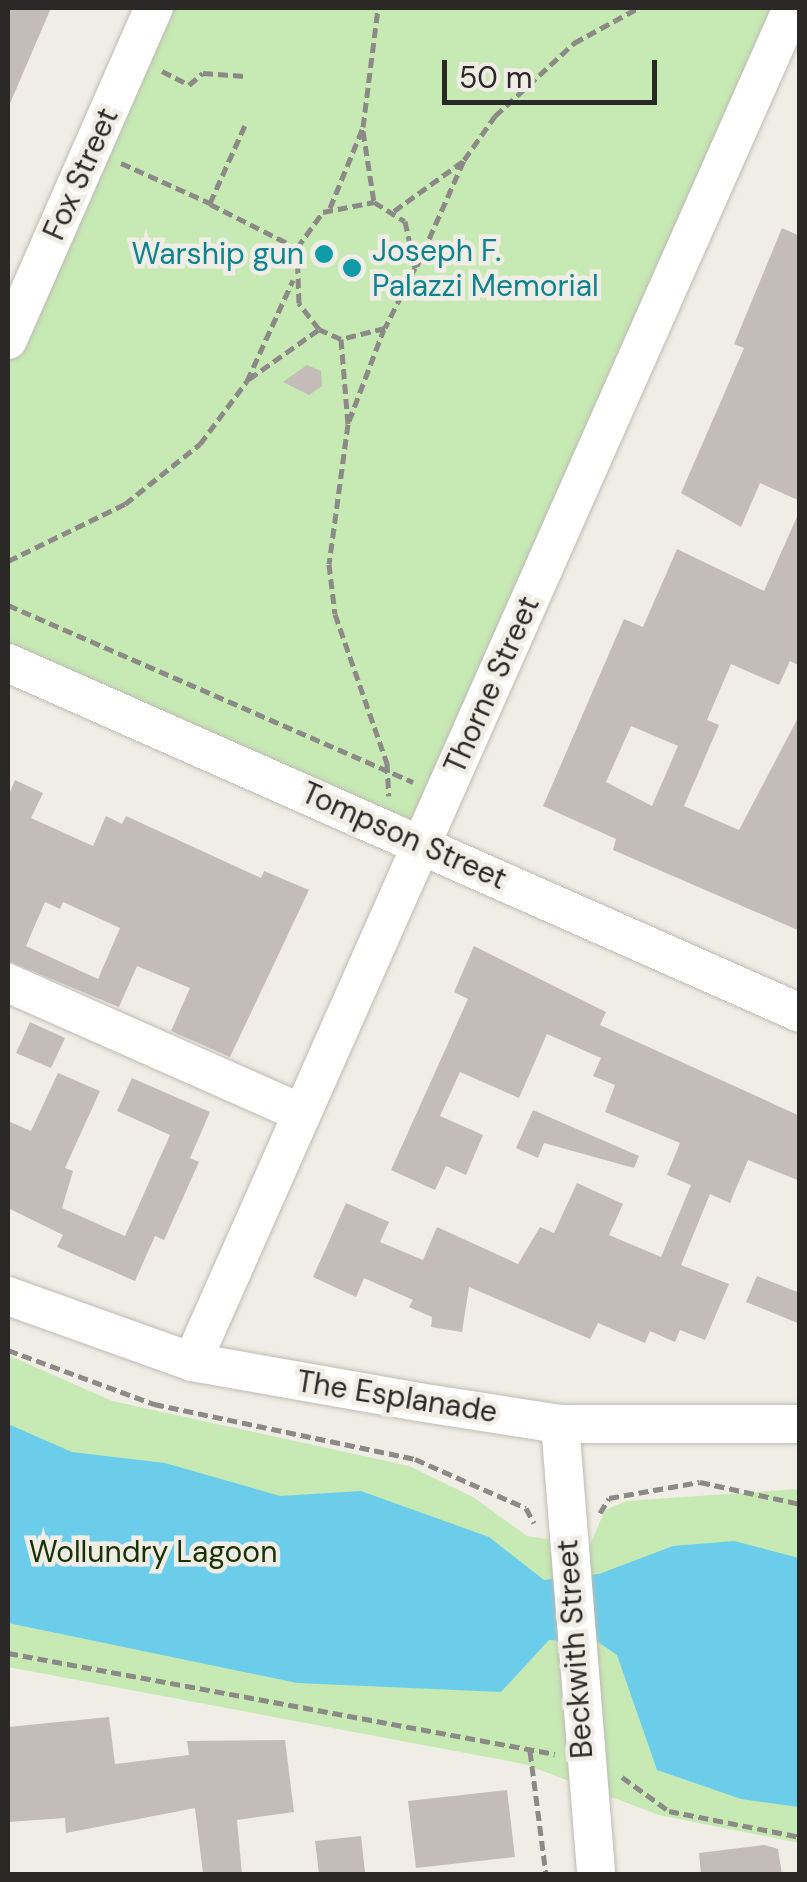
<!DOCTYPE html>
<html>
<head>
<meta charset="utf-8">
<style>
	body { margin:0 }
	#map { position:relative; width:807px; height:1882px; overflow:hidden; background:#f0ede6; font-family:"DM Sans",sans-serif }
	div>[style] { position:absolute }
	.green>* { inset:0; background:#c7e9b4 }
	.water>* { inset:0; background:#6ccdeb }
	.building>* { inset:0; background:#c3bcb9 }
	.path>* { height:5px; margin-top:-2.5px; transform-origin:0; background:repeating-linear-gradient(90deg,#8c8a86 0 10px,transparent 0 15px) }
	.roads { filter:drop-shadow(0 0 2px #bebbb4) drop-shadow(0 0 2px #bebbb4) }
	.minor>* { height:38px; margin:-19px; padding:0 19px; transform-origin:19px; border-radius:19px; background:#fff }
	.dots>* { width:28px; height:28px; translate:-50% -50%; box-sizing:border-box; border:5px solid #f0ede6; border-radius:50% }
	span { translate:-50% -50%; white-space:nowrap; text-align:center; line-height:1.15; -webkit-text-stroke:9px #f0ede6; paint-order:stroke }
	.street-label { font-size:30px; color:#2a2927 }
	.culture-label { font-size:30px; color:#0d838f }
	.left { translate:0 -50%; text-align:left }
	.right { translate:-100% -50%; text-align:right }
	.park-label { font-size:30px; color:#183203 }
	.frame { position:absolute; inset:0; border:10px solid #2a2927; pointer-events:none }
	.scale { position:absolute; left:442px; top:60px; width:215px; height:45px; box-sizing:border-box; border:5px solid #2a2927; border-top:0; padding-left:12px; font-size:30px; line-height:35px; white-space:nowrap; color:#2a2927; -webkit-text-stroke:8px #f0ede6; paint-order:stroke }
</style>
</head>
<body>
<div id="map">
	<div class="green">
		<div style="clip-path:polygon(154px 8px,792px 8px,422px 843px,8px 663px,8px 340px)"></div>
		<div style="clip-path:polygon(8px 1355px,112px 1401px,409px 1466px,473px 1497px,527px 1536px,590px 1545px,605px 1510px,626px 1501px,799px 1489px,799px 1843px,659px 1815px,524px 1764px,8px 1667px)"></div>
	</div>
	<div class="water">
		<div style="clip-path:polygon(8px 1424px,72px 1452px,165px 1463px,280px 1496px,361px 1491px,489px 1537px,544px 1580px,599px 1574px,673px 1546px,734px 1541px,799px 1558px,799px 1807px,741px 1799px,657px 1770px,617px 1655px,598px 1642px,549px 1640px,501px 1692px,297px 1683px,8px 1623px)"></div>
	</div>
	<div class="building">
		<div style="clip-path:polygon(8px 8px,51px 8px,8px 108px)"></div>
		<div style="clip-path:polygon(782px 228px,800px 236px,800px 501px,760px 483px,741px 527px,681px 493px,744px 348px,734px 344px)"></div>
		<div style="clip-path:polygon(307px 365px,321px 371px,322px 386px,309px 395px,283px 382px)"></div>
		<div style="clip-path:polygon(evenodd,800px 510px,800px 666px,790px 661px,779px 685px,731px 664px,707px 720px,719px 725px,684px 806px,739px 830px,800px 714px,800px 931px,613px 850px,616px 839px,543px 806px,624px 619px,643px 627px,677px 549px,764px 591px,800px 510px,631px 726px,678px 746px,652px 806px,606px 782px,631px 726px)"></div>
		<div style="clip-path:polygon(evenodd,15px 780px,43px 793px,31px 818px,93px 846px,106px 816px,122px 824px,126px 816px,261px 878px,264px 871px,309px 890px,230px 1057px,171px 1031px,190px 988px,137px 966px,119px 1007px,8px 961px,8px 797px,15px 780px,45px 902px,60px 909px,63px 902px,120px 928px,98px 979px,26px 946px,45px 902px)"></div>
		<div style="clip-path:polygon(474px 946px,606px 1012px,600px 1025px,800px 1116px,800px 1181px,748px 1160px,730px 1203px,710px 1194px,681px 1265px,729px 1284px,705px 1340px,680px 1330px,675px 1342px,650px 1331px,645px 1343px,598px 1323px,590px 1339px,469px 1287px,462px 1332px,431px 1327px,432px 1317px,409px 1307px,413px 1300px,364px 1278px,356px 1297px,313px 1277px,346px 1203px,389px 1222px,380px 1242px,423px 1260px,437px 1227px,518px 1264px,540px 1227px,554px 1233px,577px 1183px,623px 1204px,609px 1235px,661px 1257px,691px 1185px,667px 1175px,680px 1143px,605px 1112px,615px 1085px,593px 1076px,601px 1058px,547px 1034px,519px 1098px,460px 1072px,440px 1116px,483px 1135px,466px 1175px,446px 1166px,435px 1190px,391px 1170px,468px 999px,454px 992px)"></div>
		<div style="clip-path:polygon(30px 1022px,65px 1038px,51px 1068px,16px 1053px)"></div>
		<div style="clip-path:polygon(58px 1073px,100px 1091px,65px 1168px,73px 1171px,62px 1208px,125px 1236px,170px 1135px,117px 1111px,132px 1078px,210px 1112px,190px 1158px,199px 1162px,164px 1240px,155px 1236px,135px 1281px,57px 1247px,63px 1235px,8px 1208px,8px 1121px,31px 1131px)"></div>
		<div style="clip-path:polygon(533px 1110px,639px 1156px,634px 1168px,544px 1143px,538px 1158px,516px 1148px)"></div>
		<div style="clip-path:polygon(757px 1276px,800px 1293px,800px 1324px,746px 1302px)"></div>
		<div style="clip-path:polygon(109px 1717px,115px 1764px,189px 1755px,187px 1741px,285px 1740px,294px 1812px,237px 1820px,242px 1874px,203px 1874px,195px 1808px,66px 1833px,65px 1818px,8px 1822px,8px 1727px)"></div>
		<div style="clip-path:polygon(507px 1790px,515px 1857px,416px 1868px,408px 1801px)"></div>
		<div style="clip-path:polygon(361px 1836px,365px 1872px,319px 1874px,315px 1841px)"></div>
		<div style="clip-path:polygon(765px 1845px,778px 1849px,782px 1874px,701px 1874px,699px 1853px)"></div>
	</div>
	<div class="path">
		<div style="left:162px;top:71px;width:30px;rotate:27deg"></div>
		<div style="left:189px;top:85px;width:18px;rotate:-41deg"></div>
		<div style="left:203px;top:73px;width:42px;rotate:4.1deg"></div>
		<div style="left:363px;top:131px;width:72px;rotate:81.2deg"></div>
		<div style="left:121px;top:163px;width:98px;rotate:24.2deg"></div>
		<div style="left:210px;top:203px;width:85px;rotate:-65.8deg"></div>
		<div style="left:374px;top:202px;width:36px;rotate:32deg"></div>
		<div style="left:405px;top:221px;width:48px;rotate:78deg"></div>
		<div style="left:415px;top:268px;width:67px;rotate:116.6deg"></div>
		<div style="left:385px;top:328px;width:45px;rotate:166deg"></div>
		<div style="left:341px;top:339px;width:24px;rotate:-156deg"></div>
		<div style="left:319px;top:329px;width:33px;rotate:-128deg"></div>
		<div style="left:299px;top:303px;width:55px;rotate:-92.1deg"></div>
		<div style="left:297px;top:248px;width:44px;rotate:-54.2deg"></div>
		<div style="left:323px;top:212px;width:52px;rotate:-11.1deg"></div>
		<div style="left:210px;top:204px;width:97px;rotate:26.8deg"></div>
		<div style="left:330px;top:208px;width:87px;rotate:-67.8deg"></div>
		<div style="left:363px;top:127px;width:120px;rotate:-82.8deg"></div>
		<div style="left:394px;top:211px;width:84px;rotate:-35.8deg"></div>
		<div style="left:417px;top:266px;width:116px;rotate:-66.1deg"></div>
		<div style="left:464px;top:160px;width:54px;rotate:-54.8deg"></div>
		<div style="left:495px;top:116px;width:108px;rotate:-42.7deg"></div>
		<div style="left:574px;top:43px;width:73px;rotate:-28.7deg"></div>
		<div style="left:341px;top:339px;width:85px;rotate:85.3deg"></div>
		<div style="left:348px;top:424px;width:141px;rotate:97.7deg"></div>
		<div style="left:329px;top:564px;width:50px;rotate:83.2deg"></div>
		<div style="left:335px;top:614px;width:158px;rotate:70.8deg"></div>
		<div style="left:387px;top:763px;width:33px;rotate:87deg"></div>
		<div style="left:249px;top:379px;width:85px;rotate:-35.4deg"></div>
		<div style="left:349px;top:421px;width:98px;rotate:-69.2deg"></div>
		<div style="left:8px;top:561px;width:130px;rotate:-26deg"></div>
		<div style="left:125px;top:504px;width:96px;rotate:-38.7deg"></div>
		<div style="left:200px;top:444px;width:79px;rotate:-53.3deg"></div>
		<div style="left:247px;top:381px;width:111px;rotate:-65.5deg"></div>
		<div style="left:8px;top:605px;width:442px;rotate:23.6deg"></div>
		<div style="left:8px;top:1350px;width:156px;rotate:20.3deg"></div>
		<div style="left:154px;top:1404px;width:267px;rotate:11.9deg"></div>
		<div style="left:415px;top:1459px;width:121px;rotate:23.8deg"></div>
		<div style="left:526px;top:1508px;width:17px;rotate:62deg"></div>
		<div style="left:600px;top:1513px;width:17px;rotate:-59deg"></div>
		<div style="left:609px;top:1498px;width:92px;rotate:-10deg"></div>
		<div style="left:700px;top:1482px;width:102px;rotate:12.4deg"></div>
		<div style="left:8px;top:1653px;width:556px;rotate:10.46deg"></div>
		<div style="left:530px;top:1751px;width:124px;rotate:82.6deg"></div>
		<div style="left:622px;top:1777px;width:58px;rotate:35.9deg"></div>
		<div style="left:669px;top:1811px;width:134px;rotate:11.2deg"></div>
	</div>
	<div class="roads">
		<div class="minor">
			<div style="left:8px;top:340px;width:363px;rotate:-66.3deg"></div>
			<div style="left:8px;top:663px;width:866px;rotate:23.84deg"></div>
			<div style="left:8px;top:983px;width:321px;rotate:23.9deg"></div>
			<div style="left:8px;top:1296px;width:195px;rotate:19.7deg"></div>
			<div style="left:192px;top:1362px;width:230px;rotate:10deg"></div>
			<div style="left:419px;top:1402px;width:143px;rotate:8.9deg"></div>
			<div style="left:560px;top:1424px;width:240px"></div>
			<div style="left:192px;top:1362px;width:1481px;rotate:-66.1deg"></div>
			<div style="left:560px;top:1424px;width:451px;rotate:85.4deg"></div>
		</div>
	</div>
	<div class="dots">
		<div style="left:324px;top:254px;background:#0f9aa8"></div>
		<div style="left:352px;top:268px;background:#0f9aa8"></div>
	</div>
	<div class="street-label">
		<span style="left:81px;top:174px;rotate:-66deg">Fox Street</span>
		<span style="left:492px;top:685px;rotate:-66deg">Thorne Street</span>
		<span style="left:404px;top:836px;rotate:24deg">Tompson Street</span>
		<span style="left:397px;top:1397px;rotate:9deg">The Esplanade</span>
		<span style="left:575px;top:1649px;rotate:-94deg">Beckwith Street</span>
	</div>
	<div class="culture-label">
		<span class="left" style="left:372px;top:268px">Joseph F.<br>Palazzi Memorial</span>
		<span class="right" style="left:304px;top:254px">Warship gun</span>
	</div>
	<div class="park-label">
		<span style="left:153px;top:1552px">Wollundry Lagoon</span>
	</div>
	<div class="frame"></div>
	<div class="scale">50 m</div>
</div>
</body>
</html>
